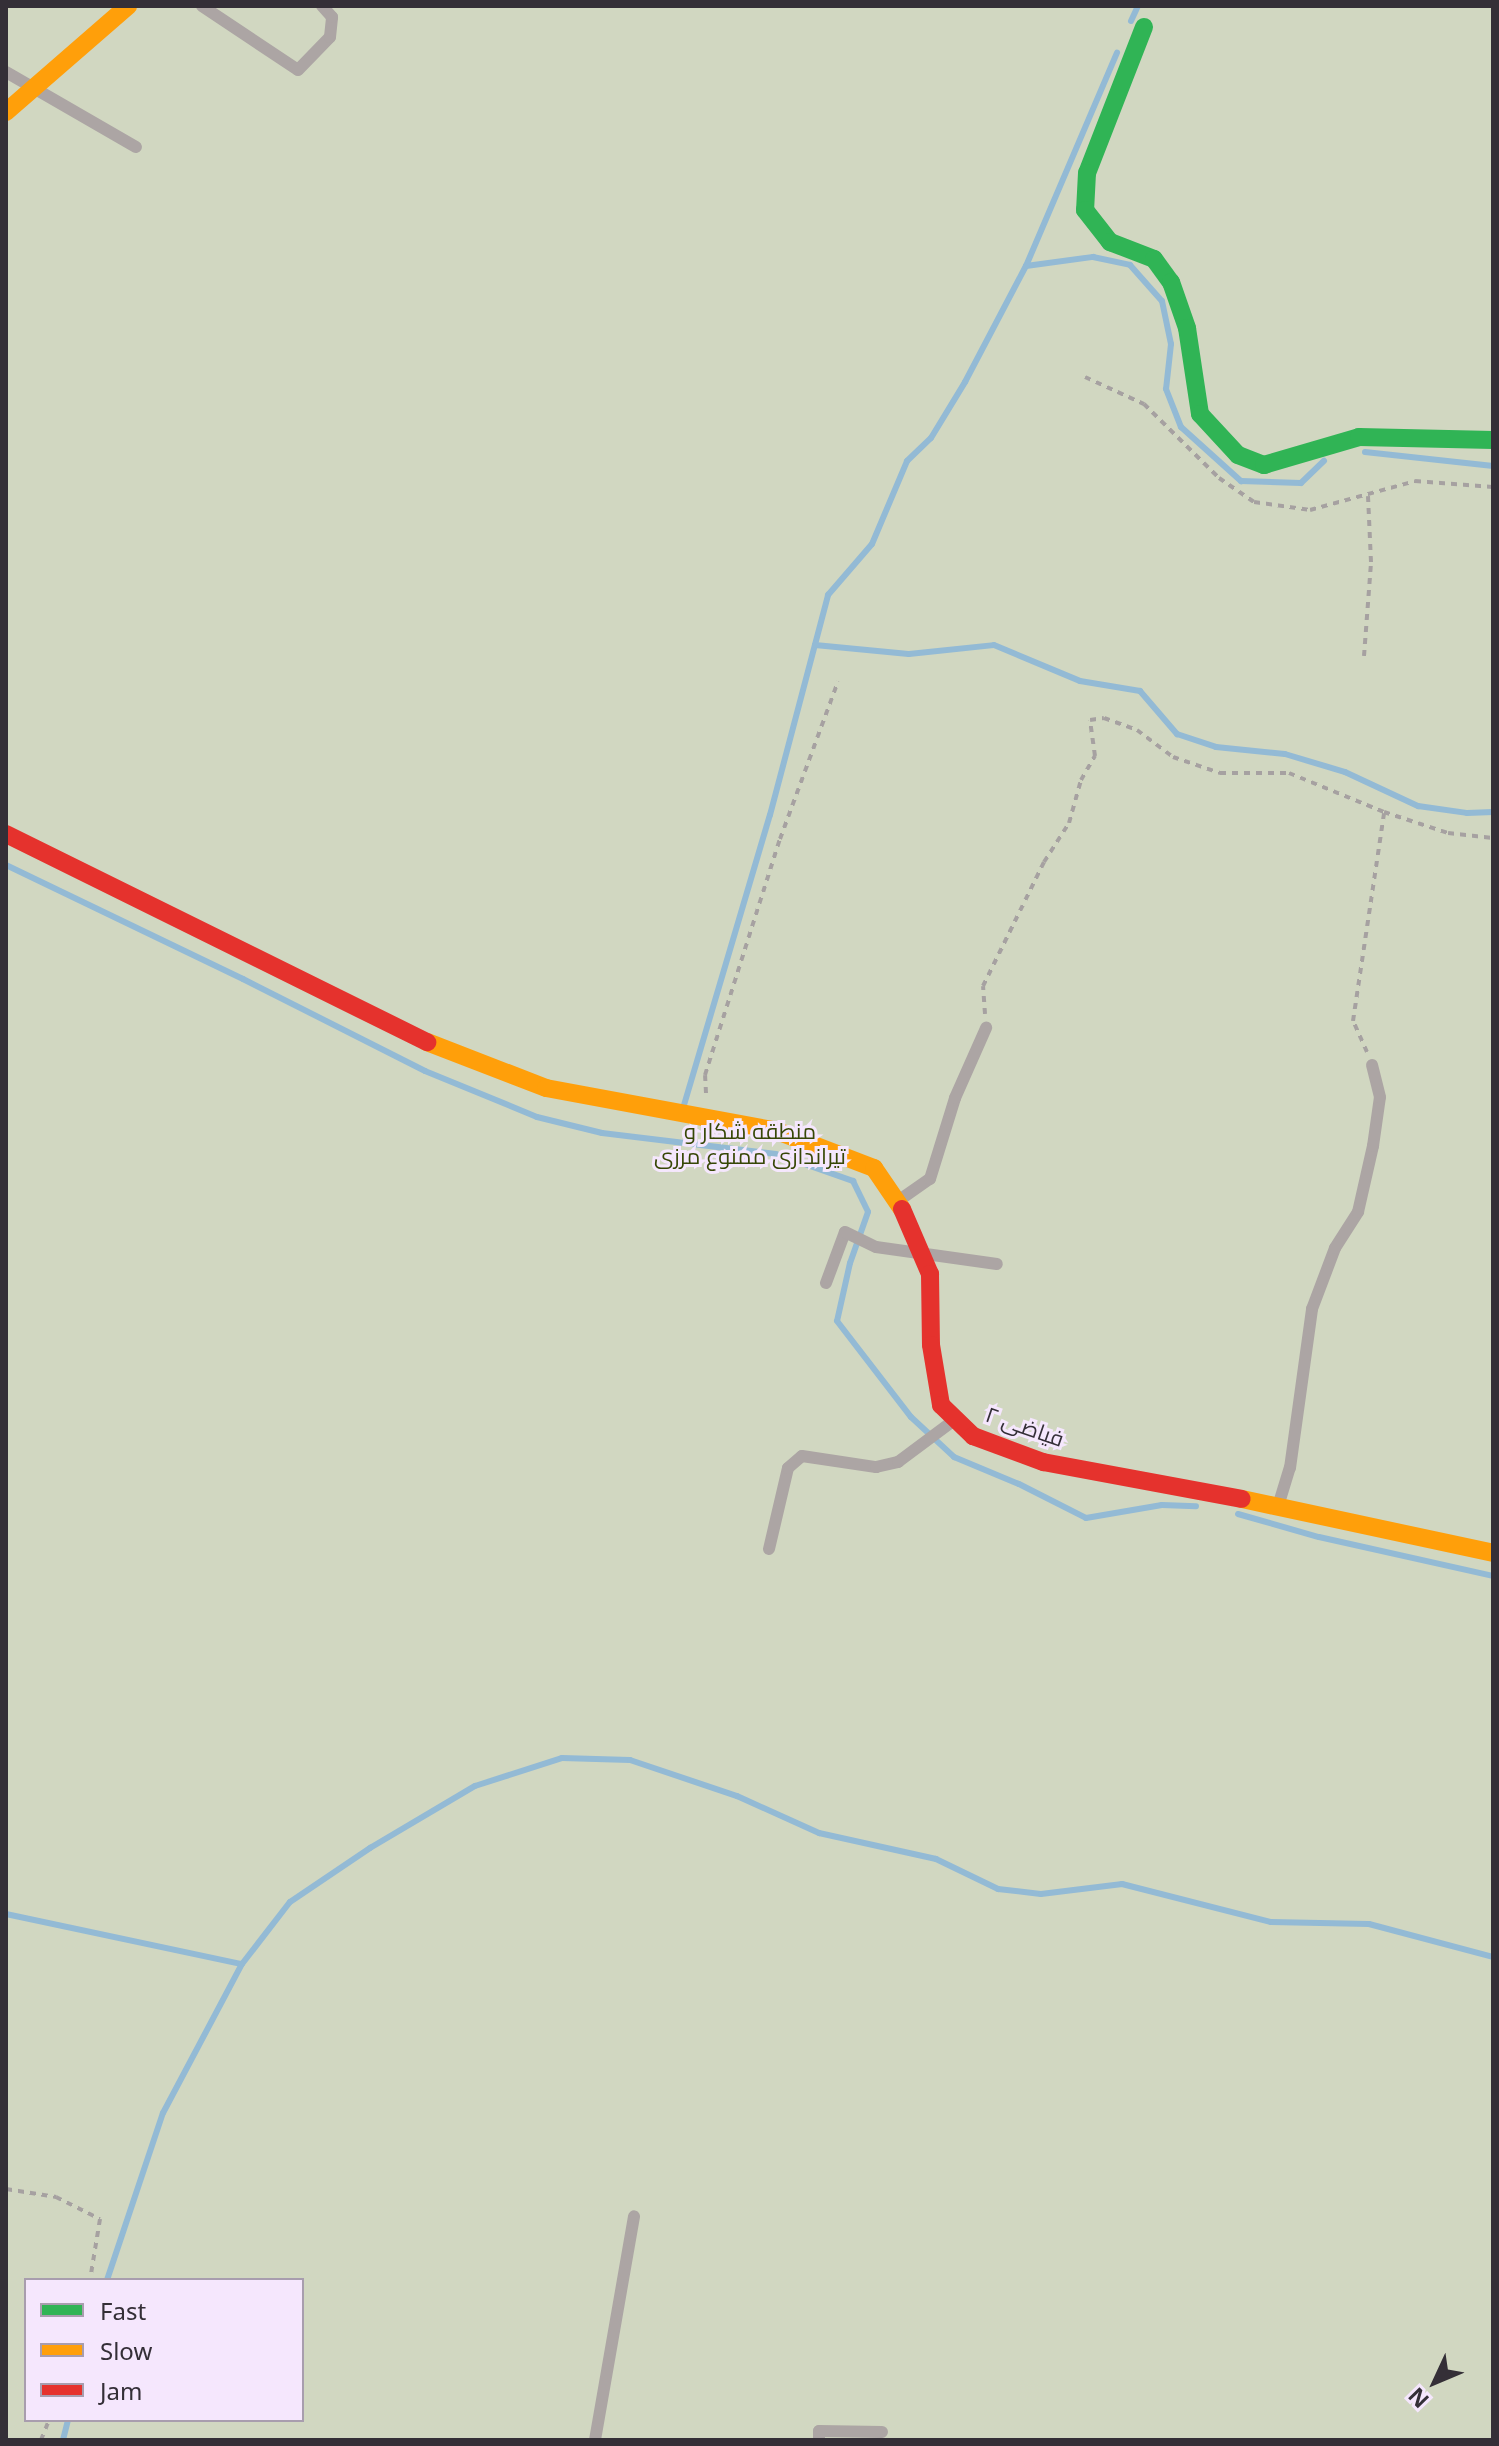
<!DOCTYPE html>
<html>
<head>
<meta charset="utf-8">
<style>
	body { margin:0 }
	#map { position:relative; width:1499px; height:2446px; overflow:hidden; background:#e6dfeb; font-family:"Noto Sans",Cairo,sans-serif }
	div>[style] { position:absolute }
	.green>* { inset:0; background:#d1d7c1 }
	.stream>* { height:6px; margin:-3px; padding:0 3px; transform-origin:3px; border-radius:3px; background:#93bad5 }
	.path>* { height:4px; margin-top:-2px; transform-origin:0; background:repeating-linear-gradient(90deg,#a6a1a1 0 6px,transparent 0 12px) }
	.lane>* { height:12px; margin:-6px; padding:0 6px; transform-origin:6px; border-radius:6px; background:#aca5a4 }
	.fast>* { height:18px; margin:-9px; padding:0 9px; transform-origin:9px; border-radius:9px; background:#30b455 }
	.slow>* { height:18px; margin:-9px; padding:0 9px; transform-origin:9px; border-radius:9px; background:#ff9f0a }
	.jam>* { height:18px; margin:-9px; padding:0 9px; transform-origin:9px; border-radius:9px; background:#e5322d }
	span { translate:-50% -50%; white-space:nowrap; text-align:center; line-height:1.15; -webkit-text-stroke:6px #f5e7fd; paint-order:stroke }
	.park-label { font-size:22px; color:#374706 }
	.street-label { font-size:22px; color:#342f37 }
	.frame { position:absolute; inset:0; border:8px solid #342f37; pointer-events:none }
	.legend { position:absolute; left:24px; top:2278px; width:280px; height:144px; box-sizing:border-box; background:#f5e7fd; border:2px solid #a89dae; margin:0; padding:10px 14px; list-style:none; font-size:24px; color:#342f37 }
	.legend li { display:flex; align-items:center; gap:16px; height:40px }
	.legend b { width:40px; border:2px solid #a89dae }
	.north { position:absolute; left:1395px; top:2342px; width:80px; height:80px; -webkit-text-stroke:6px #f5e7fd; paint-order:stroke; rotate:226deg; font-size:22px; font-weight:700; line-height:32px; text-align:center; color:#342f37 }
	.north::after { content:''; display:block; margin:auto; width:28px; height:36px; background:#342f37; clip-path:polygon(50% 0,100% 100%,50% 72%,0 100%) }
</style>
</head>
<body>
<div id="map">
	<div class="green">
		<div style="clip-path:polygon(evenodd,6px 6px,1493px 6px,1493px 2440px,6px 2440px,6px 6px,26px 2280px,302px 2280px,302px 2420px,26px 2420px,26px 2280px)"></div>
	</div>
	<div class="stream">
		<div style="left:1131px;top:21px;width:17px;rotate:-65deg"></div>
		<div style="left:1026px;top:266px;width:68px;rotate:-7.7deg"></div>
		<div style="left:1093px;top:257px;width:38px;rotate:12deg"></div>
		<div style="left:1130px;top:265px;width:48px;rotate:48.4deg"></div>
		<div style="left:1162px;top:301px;width:44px;rotate:78.2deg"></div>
		<div style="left:1171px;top:344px;width:45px;rotate:96.3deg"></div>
		<div style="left:1166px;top:389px;width:41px;rotate:68.5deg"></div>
		<div style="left:1181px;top:427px;width:81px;rotate:42deg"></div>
		<div style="left:1241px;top:481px;width:60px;rotate:1.9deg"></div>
		<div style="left:1301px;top:483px;width:32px;rotate:-44deg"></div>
		<div style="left:1365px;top:452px;width:129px;rotate:6.2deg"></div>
		<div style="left:815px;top:645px;width:94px;rotate:5.5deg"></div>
		<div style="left:909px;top:654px;width:85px;rotate:-6deg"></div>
		<div style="left:994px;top:645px;width:93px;rotate:22.7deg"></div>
		<div style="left:1080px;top:681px;width:61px;rotate:9.5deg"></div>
		<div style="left:1140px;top:691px;width:57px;rotate:49.3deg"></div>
		<div style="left:1177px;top:734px;width:41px;rotate:18.4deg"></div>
		<div style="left:1216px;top:747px;width:69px;rotate:5.8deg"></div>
		<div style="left:1285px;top:754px;width:63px;rotate:16.7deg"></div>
		<div style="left:1345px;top:772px;width:81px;rotate:25deg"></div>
		<div style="left:1418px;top:806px;width:49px;rotate:8.1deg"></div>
		<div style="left:1467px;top:813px;width:26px;rotate:-2deg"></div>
		<div style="left:6px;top:865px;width:263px;rotate:25.7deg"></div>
		<div style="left:243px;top:979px;width:204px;rotate:26.8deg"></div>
		<div style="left:425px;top:1071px;width:121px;rotate:22.3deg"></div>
		<div style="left:537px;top:1117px;width:67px;rotate:13.8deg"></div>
		<div style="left:602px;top:1133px;width:175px;rotate:6.9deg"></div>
		<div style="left:776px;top:1154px;width:82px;rotate:19.3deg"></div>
		<div style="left:853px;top:1181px;width:34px;rotate:64deg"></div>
		<div style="left:868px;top:1212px;width:54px;rotate:109.4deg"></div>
		<div style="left:850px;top:1263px;width:59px;rotate:102.6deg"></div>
		<div style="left:837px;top:1321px;width:121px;rotate:52.4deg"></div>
		<div style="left:911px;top:1417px;width:59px;rotate:42.9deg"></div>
		<div style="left:954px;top:1457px;width:70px;rotate:22.6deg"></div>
		<div style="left:1019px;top:1484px;width:75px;rotate:26.9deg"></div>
		<div style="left:1086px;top:1518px;width:77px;rotate:-9.7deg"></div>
		<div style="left:1162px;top:1505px;width:34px;rotate:2deg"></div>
		<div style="left:684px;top:1105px;width:302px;rotate:-73.5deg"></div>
		<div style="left:770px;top:815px;width:228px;rotate:-75.2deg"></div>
		<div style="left:828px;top:595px;width:67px;rotate:-49.2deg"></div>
		<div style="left:872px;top:544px;width:90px;rotate:-67.1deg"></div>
		<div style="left:907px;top:461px;width:33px;rotate:-44deg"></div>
		<div style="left:931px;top:438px;width:66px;rotate:-58.7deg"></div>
		<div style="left:965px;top:382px;width:131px;rotate:-62.3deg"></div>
		<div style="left:1026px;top:266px;width:232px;rotate:-66.9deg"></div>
		<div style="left:1238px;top:1514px;width:84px;rotate:15.9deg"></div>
		<div style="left:1319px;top:1537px;width:178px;rotate:12.6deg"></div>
		<div style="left:6px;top:1914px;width:241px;rotate:12deg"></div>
		<div style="left:107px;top:2280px;width:176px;rotate:-71.5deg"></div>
		<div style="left:163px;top:2113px;width:169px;rotate:-62.1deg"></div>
		<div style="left:242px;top:1964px;width:78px;rotate:-52.3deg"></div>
		<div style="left:290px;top:1902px;width:97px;rotate:-34deg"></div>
		<div style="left:370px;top:1848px;width:122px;rotate:-30.6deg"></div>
		<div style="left:475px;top:1786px;width:91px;rotate:-17.8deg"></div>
		<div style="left:562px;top:1758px;width:68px;rotate:1.7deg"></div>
		<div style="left:630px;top:1760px;width:113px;rotate:18.6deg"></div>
		<div style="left:737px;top:1796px;width:90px;rotate:24.3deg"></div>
		<div style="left:819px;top:1833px;width:120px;rotate:12.5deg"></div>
		<div style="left:936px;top:1859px;width:69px;rotate:25.8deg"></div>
		<div style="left:998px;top:1889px;width:43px;rotate:6.6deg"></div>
		<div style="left:1041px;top:1894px;width:82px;rotate:-7deg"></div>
		<div style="left:1122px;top:1884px;width:154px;rotate:14.3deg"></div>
		<div style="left:1271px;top:1922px;width:98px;rotate:1.2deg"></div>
		<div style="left:1369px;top:1924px;width:128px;rotate:14.9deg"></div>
		<div style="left:63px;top:2440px;width:21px;rotate:-76deg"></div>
	</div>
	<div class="path">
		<div style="left:1085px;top:377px;width:65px;rotate:24.6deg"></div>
		<div style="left:1144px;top:404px;width:105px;rotate:44.6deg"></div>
		<div style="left:1219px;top:478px;width:42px;rotate:34.4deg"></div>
		<div style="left:1254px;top:502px;width:57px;rotate:8.1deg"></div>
		<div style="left:1310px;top:510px;width:109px;rotate:-15.4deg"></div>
		<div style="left:1415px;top:481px;width:78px;rotate:4.4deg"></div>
		<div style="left:1364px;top:656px;width:94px;rotate:-85.7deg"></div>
		<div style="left:1371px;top:562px;width:66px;rotate:-92.6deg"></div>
		<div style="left:985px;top:1014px;width:28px;rotate:-94deg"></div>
		<div style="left:983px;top:986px;width:138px;rotate:-63.8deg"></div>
		<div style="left:1044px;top:862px;width:46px;rotate:-57.3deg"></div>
		<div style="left:1069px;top:823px;width:45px;rotate:-74.4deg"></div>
		<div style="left:1081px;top:780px;width:28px;rotate:-60deg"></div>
		<div style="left:1095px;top:756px;width:36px;rotate:-98deg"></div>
		<div style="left:1090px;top:720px;width:14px;rotate:-8deg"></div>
		<div style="left:1104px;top:718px;width:35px;rotate:20deg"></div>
		<div style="left:1137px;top:730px;width:45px;rotate:36.9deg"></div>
		<div style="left:1173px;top:757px;width:50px;rotate:18.8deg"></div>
		<div style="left:1220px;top:773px;width:69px"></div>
		<div style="left:1289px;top:773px;width:103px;rotate:22.3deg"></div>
		<div style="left:1384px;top:812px;width:67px;rotate:18.2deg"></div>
		<div style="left:1448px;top:833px;width:45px;rotate:6.3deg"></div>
		<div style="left:1367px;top:1052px;width:34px;rotate:-114deg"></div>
		<div style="left:1353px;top:1021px;width:210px;rotate:-81.5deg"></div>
		<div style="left:706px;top:1093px;width:18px;rotate:-93deg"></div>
		<div style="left:705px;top:1075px;width:248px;rotate:-72.4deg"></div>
		<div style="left:780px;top:839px;width:168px;rotate:-69.8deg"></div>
		<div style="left:6px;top:2189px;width:51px;rotate:9.1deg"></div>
		<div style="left:56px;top:2197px;width:49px;rotate:26.6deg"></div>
		<div style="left:100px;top:2219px;width:62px;rotate:99.3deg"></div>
		<div style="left:41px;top:2440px;width:22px;rotate:-68deg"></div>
	</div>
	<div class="lane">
		<div style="left:202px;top:6px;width:115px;rotate:33.7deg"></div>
		<div style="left:298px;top:70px;width:46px;rotate:-45.9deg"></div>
		<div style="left:330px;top:37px;width:20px;rotate:-84deg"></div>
		<div style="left:332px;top:17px;width:15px;rotate:-132deg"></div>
		<div style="left:6px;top:72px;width:150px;rotate:30deg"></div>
		<div style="left:898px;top:1201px;width:39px;rotate:-35deg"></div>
		<div style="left:930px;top:1179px;width:85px;rotate:-72.8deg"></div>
		<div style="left:955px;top:1098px;width:77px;rotate:-66.1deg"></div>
		<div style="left:826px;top:1283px;width:54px;rotate:-69.6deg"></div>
		<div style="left:845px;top:1232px;width:34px;rotate:26deg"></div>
		<div style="left:876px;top:1247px;width:122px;rotate:8deg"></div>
		<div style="left:1279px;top:1503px;width:37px;rotate:-73deg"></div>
		<div style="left:1290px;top:1468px;width:161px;rotate:-82.1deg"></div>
		<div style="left:1312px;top:1309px;width:65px;rotate:-69.3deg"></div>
		<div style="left:1335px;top:1248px;width:43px;rotate:-57.4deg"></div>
		<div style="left:1358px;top:1212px;width:68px;rotate:-77.2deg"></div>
		<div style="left:1373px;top:1146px;width:49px;rotate:-81.9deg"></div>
		<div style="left:1380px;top:1097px;width:33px;rotate:-104deg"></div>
		<div style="left:769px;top:1549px;width:83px;rotate:-76.8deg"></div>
		<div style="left:788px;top:1468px;width:18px;rotate:-41deg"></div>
		<div style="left:802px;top:1456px;width:75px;rotate:8.5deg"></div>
		<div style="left:876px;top:1467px;width:23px;rotate:-13deg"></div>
		<div style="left:898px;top:1462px;width:69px;rotate:-36.7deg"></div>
		<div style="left:595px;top:2440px;width:227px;rotate:-80.1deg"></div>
		<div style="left:819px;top:2440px;width:9px;rotate:-90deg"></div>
		<div style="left:819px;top:2431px;width:63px;rotate:0.9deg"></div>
	</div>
	<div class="fast">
		<div style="left:1144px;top:27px;width:157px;rotate:111.3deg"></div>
		<div style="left:1087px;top:173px;width:37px;rotate:93deg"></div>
		<div style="left:1085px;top:210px;width:41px;rotate:52deg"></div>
		<div style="left:1110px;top:242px;width:47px;rotate:21.1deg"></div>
		<div style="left:1154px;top:259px;width:29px;rotate:54deg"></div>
		<div style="left:1171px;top:282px;width:49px;rotate:70.8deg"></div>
		<div style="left:1187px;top:328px;width:87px;rotate:81.4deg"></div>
		<div style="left:1200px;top:414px;width:56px;rotate:47.2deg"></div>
		<div style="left:1238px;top:455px;width:28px;rotate:21deg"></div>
		<div style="left:1264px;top:465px;width:99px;rotate:-16.4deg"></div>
		<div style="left:1359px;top:437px;width:134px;rotate:1.3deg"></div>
	</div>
	<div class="slow">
		<div style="left:6px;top:112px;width:162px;rotate:-41deg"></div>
		<div style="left:427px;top:1042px;width:128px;rotate:21.1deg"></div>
		<div style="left:546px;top:1088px;width:235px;rotate:10.5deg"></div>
		<div style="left:777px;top:1131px;width:104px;rotate:20.9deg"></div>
		<div style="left:874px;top:1168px;width:50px;rotate:55.7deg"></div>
		<div style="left:1242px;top:1499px;width:257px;rotate:12.1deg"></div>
	</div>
	<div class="jam">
		<div style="left:6px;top:834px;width:470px;rotate:26.3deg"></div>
		<div style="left:902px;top:1209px;width:71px;rotate:66.7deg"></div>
		<div style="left:930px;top:1274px;width:71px;rotate:89.2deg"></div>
		<div style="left:931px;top:1345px;width:61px;rotate:80.5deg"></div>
		<div style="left:941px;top:1405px;width:45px;rotate:44.1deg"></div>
		<div style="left:973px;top:1436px;width:75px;rotate:20.4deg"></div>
		<div style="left:1043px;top:1462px;width:202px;rotate:10.5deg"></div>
	</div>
	<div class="park-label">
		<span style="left:750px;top:1143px">منطقه شکار و<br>تیراندازی ممنوع مرزی</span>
	</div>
	<div class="street-label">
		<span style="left:1025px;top:1426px;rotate:19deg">فیاضی ۲</span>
	</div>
	<div class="frame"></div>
	<ul class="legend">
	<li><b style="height:10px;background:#30b455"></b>Fast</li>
	<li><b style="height:10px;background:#ff9f0a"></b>Slow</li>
	<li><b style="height:10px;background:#e5322d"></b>Jam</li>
	</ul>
	<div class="north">N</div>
</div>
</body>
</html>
